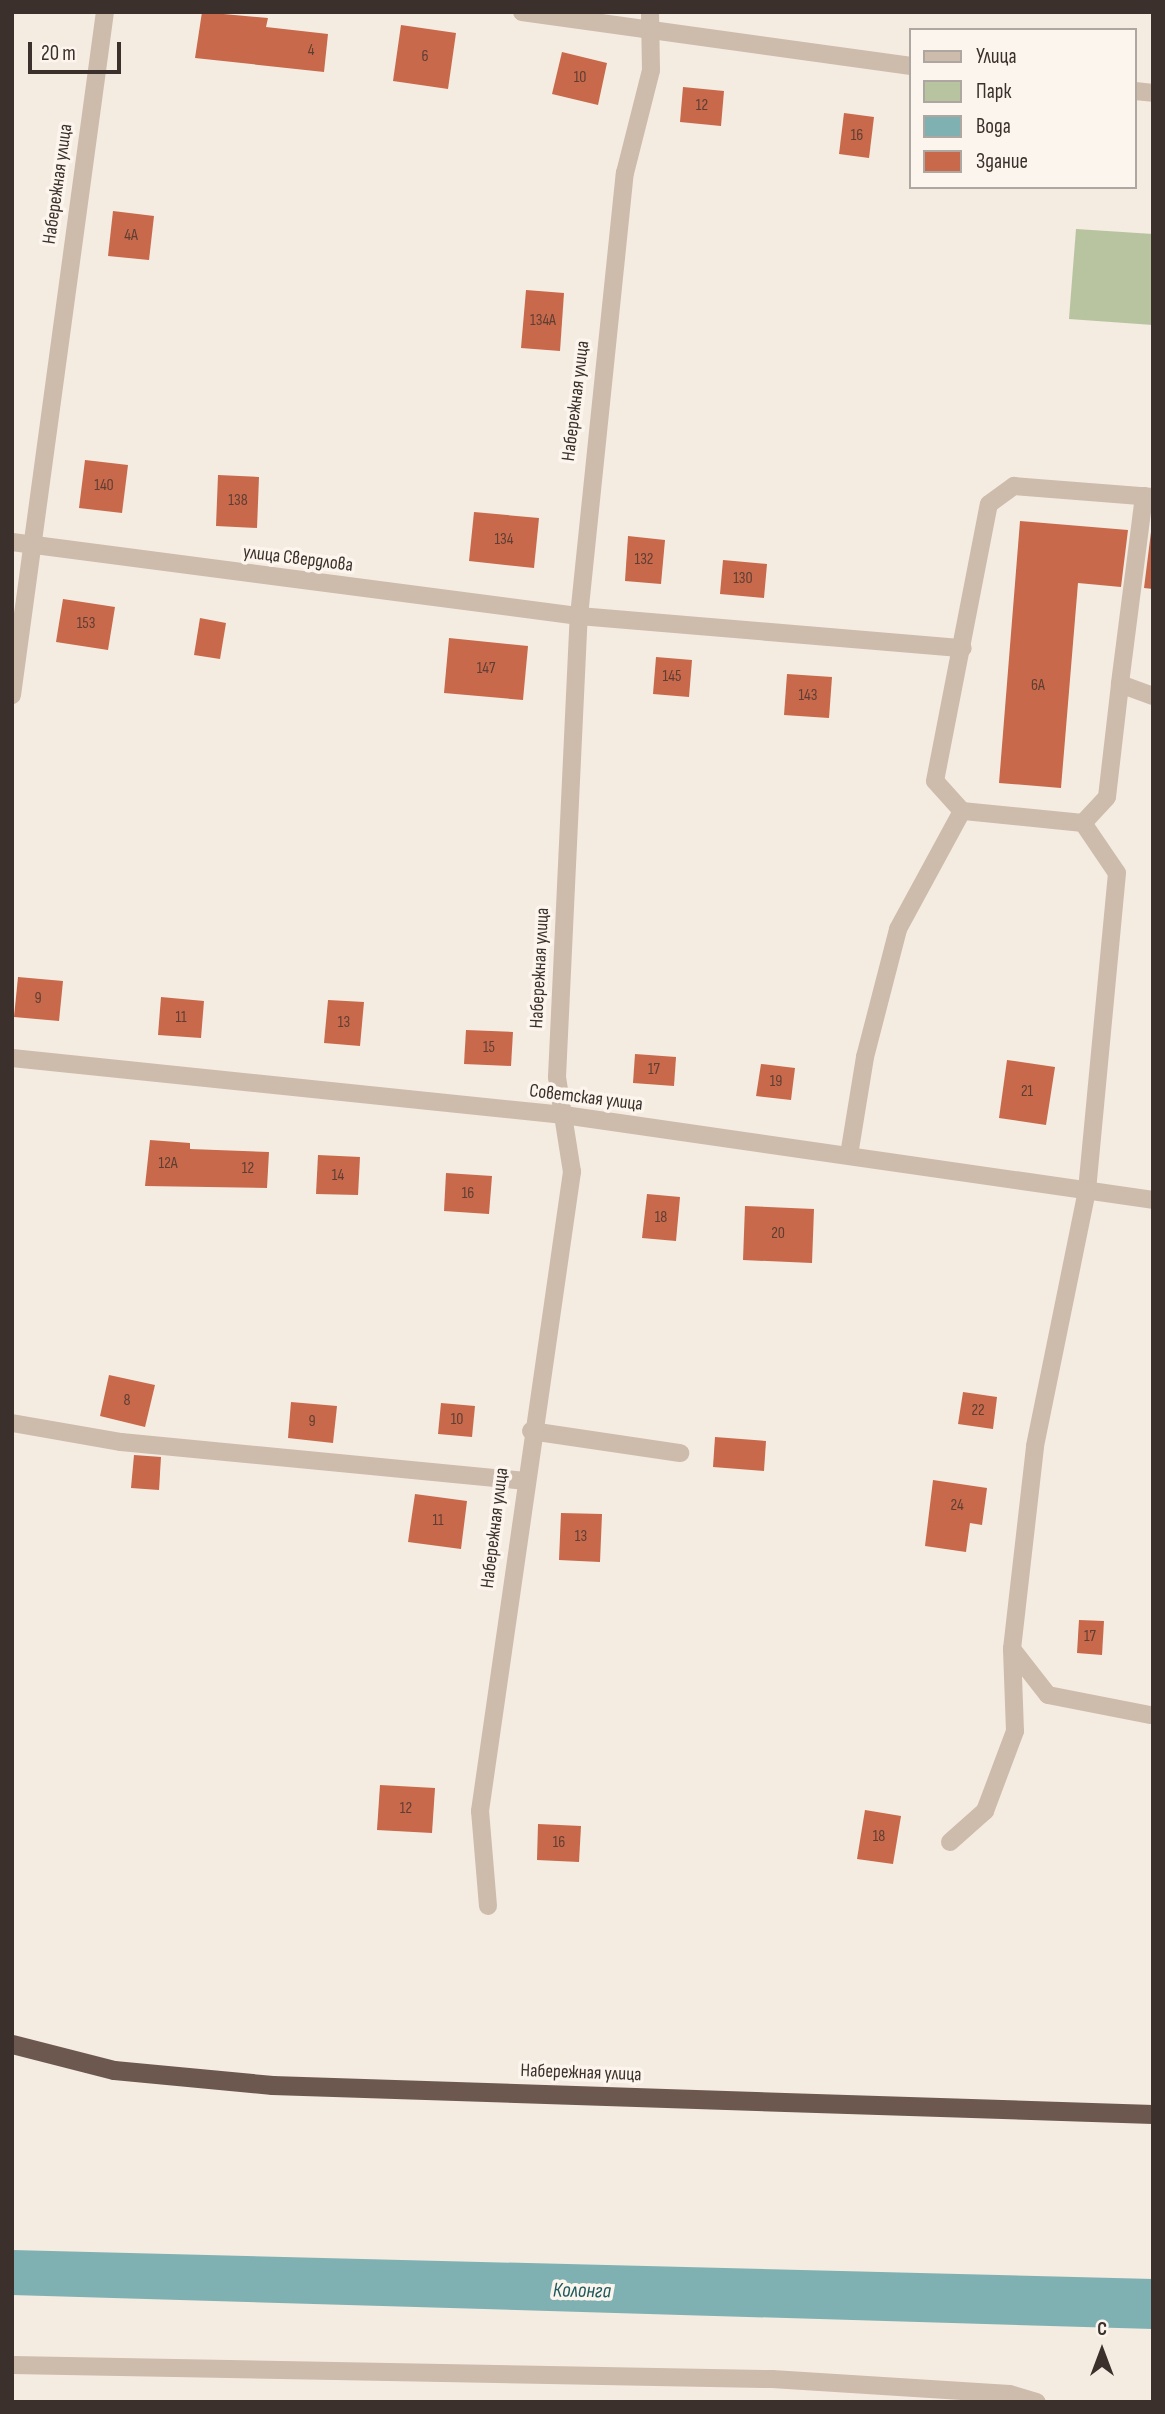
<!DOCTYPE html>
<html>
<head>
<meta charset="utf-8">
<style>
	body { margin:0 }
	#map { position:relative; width:1165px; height:2414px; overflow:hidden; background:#f4ebe1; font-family:"Sofia Sans Condensed",sans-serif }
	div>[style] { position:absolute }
	.green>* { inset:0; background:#b8c4a0 }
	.water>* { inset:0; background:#7fb0b2 }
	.building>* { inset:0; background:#c8694b }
	.service>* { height:18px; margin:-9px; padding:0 9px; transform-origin:9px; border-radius:9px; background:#cdbbac }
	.minor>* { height:18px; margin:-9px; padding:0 9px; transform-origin:9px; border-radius:9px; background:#cdbbac }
	.trunk>* { height:19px; margin:-9.5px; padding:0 9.5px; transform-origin:9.5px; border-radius:9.5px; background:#6c584f }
	span { translate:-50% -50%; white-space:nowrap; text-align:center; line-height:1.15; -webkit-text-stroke:7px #fbf5ee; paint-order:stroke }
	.number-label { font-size:16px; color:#5e3e33 }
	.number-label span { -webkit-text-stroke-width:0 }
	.street-label { font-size:19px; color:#3b302b }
	.water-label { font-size:21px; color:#1f5a5e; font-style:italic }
	.frame { position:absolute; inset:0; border:14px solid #3b302b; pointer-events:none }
	.legend { position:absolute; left:909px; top:28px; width:228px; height:161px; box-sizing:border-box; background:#fbf5ee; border:2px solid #aea6a0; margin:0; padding:9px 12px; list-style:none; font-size:21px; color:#3b302b }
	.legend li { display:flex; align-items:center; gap:14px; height:35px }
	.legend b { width:35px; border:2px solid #aea6a0 }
	.north { position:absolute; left:1067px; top:2316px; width:70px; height:70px; -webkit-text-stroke:5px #fbf5ee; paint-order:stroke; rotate:0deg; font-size:19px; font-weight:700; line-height:28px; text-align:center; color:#3b302b }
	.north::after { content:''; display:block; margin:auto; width:24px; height:32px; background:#3b302b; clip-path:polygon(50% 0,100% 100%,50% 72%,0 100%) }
	.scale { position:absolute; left:28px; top:42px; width:93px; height:32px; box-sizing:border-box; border:4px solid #3b302b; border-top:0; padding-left:9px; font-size:21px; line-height:24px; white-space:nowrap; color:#3b302b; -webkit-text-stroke:5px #fbf5ee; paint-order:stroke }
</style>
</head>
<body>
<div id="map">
	<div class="green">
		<div style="clip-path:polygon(1076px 229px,1153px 234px,1153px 325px,1069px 319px)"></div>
	</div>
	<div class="water">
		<div style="clip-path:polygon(12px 2250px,1153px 2279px,1153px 2329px,12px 2295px)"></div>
	</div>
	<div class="building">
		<div style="clip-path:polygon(202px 12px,268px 18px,266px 27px,328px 34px,324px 72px,195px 58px)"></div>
		<div style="clip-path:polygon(401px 25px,456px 33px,448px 89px,393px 81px)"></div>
		<div style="clip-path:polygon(562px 52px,607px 63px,598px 105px,552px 94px)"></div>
		<div style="clip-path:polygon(683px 87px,724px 91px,721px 126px,680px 122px)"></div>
		<div style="clip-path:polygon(844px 113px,874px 117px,869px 158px,839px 154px)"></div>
		<div style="clip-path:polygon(113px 211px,154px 216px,149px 260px,108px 256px)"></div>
		<div style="clip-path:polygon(526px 290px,564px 293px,560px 351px,521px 348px)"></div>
		<div style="clip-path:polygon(85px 460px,128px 465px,122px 513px,79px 508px)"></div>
		<div style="clip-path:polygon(218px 475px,259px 477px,257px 528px,216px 526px)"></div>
		<div style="clip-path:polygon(474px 512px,539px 518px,534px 568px,469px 561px)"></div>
		<div style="clip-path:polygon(1020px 521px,1128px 530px,1121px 587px,1078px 583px,1061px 788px,999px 783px)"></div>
		<div style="clip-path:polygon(1151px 532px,1153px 532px,1153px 589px,1144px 588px)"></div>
		<div style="clip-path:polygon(628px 536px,665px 540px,661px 584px,625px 581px)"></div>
		<div style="clip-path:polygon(723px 560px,767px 564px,764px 598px,720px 594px)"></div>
		<div style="clip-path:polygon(63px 599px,115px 607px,108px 650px,56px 642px)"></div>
		<div style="clip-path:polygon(200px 618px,226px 623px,220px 659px,194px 655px)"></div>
		<div style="clip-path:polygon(449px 638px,528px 646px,523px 700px,444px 693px)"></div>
		<div style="clip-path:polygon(656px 657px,692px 660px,689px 697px,653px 694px)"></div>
		<div style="clip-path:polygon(787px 674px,832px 677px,829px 718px,784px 715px)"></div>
		<div style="clip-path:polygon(18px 977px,63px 981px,59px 1021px,14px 1017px)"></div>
		<div style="clip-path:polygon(161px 997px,204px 1001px,201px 1038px,158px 1035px)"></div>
		<div style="clip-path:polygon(328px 1000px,364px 1002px,360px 1046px,324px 1043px)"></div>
		<div style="clip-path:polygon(466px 1030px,513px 1032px,511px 1066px,464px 1064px)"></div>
		<div style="clip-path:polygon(635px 1054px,676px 1057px,674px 1086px,633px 1083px)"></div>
		<div style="clip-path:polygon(1007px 1060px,1055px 1067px,1046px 1125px,999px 1118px)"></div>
		<div style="clip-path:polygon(761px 1064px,795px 1068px,791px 1100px,756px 1096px)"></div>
		<div style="clip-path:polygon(150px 1140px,190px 1143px,190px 1149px,269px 1152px,267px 1188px,145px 1186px)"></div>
		<div style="clip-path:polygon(318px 1155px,360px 1157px,358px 1195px,316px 1194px)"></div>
		<div style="clip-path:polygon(446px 1173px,492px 1176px,489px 1214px,444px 1211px)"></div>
		<div style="clip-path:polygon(647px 1194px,680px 1197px,676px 1241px,642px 1238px)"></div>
		<div style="clip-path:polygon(745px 1206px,814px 1209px,812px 1263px,743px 1260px)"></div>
		<div style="clip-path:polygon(109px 1375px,155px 1385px,145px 1427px,100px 1416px)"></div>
		<div style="clip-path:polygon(963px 1392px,997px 1397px,993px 1429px,958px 1424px)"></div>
		<div style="clip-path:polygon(291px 1402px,337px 1406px,333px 1443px,288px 1438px)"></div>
		<div style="clip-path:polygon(441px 1403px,475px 1406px,472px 1437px,438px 1434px)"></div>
		<div style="clip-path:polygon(715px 1437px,766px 1441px,764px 1471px,713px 1467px)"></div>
		<div style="clip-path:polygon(134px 1455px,161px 1457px,159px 1490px,131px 1488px)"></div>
		<div style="clip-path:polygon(933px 1480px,987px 1488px,982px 1525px,970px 1523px,966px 1552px,925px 1546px)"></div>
		<div style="clip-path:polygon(415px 1494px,467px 1501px,461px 1549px,408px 1542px)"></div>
		<div style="clip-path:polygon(561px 1513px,602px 1514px,600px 1562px,559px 1560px)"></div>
		<div style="clip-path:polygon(1079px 1620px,1104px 1621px,1102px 1655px,1077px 1653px)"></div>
		<div style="clip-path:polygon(380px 1785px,435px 1788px,432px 1833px,377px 1830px)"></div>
		<div style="clip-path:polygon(865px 1810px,901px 1816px,893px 1864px,857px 1859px)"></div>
		<div style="clip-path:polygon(538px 1824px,581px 1826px,579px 1862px,537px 1860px)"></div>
	</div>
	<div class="service">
		<div style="left:1144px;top:496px;width:190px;rotate:97.3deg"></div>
		<div style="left:1120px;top:684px;width:35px;rotate:20deg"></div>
		<div style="left:579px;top:616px;width:385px;rotate:4.8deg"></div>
		<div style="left:1083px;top:823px;width:122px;rotate:-174.3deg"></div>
		<div style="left:962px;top:811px;width:40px;rotate:-132deg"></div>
		<div style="left:935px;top:781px;width:282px;rotate:-79deg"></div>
		<div style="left:989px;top:504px;width:31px;rotate:-36deg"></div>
		<div style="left:1014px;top:486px;width:139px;rotate:4.5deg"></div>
		<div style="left:1083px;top:823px;width:60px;rotate:55.8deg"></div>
		<div style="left:1117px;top:873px;width:319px;rotate:95.4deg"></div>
		<div style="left:1083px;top:823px;width:35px;rotate:-47deg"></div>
		<div style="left:1107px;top:797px;width:114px;rotate:-83.4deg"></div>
		<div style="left:849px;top:1155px;width:99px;rotate:-80.7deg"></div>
		<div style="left:865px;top:1057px;width:132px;rotate:-75.5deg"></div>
		<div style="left:898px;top:929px;width:134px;rotate:-61.5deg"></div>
		<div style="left:12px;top:1423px;width:111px;rotate:9.9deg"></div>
		<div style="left:121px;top:1442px;width:404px;rotate:5.5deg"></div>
		<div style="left:531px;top:1431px;width:151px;rotate:8.4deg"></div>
		<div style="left:1012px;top:1649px;width:58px;rotate:52deg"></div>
		<div style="left:1048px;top:1695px;width:104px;rotate:11.1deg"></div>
	</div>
	<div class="minor">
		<div style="left:522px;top:12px;width:393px;rotate:7.9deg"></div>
		<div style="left:1135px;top:91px;width:18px;rotate:6deg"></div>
		<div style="left:12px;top:542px;width:572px;rotate:7.44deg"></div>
		<div style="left:12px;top:695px;width:689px;rotate:-82.25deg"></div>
		<div style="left:12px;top:1058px;width:555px;rotate:5.9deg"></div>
		<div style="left:564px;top:1115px;width:595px;rotate:8.21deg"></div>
		<div style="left:950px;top:1842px;width:47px;rotate:-41.5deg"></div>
		<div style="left:985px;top:1811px;width:85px;rotate:-69.4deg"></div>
		<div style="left:1015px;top:1731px;width:82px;rotate:-92.1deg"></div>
		<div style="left:1012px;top:1649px;width:204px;rotate:-83.5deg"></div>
		<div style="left:1035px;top:1446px;width:260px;rotate:-78.5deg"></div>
		<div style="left:488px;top:1906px;width:95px;rotate:-94.8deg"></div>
		<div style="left:480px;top:1811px;width:646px;rotate:-81.81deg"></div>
		<div style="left:572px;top:1172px;width:96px;rotate:-99deg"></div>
		<div style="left:557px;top:1077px;width:462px;rotate:-87.3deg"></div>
		<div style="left:579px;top:616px;width:445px;rotate:-84.1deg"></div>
		<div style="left:625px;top:173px;width:106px;rotate:-75.8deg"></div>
		<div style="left:651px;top:70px;width:58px;rotate:-91deg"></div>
		<div style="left:12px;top:2365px;width:760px;rotate:1.06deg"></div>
		<div style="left:772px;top:2379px;width:238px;rotate:3.6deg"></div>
		<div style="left:1010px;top:2394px;width:28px;rotate:17deg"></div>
	</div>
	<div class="trunk">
		<div style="left:12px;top:2044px;width:105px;rotate:14.3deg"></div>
		<div style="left:114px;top:2070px;width:159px;rotate:5.4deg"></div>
		<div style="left:272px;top:2085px;width:881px;rotate:1.89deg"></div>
	</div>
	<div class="number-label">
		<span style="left:311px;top:51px">4</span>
		<span style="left:425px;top:57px">6</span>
		<span style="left:580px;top:78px">10</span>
		<span style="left:702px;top:106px">12</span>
		<span style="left:857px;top:136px">16</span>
		<span style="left:131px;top:236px">4А</span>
		<span style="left:543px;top:321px">134А</span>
		<span style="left:104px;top:486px">140</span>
		<span style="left:238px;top:501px">138</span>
		<span style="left:504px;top:540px">134</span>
		<span style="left:644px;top:560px">132</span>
		<span style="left:743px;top:579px">130</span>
		<span style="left:86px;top:624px">153</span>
		<span style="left:486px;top:669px">147</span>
		<span style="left:672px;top:677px">145</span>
		<span style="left:1038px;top:686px">6А</span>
		<span style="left:808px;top:696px">143</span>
		<span style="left:38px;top:999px">9</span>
		<span style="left:181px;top:1018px">11</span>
		<span style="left:344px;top:1023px">13</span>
		<span style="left:489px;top:1048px">15</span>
		<span style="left:654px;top:1070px">17</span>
		<span style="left:776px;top:1082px">19</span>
		<span style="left:1027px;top:1092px">21</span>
		<span style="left:168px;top:1164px">12А</span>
		<span style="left:248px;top:1169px">12</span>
		<span style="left:338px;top:1176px">14</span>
		<span style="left:468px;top:1194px">16</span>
		<span style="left:661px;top:1218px">18</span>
		<span style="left:778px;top:1234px">20</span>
		<span style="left:127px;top:1401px">8</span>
		<span style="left:978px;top:1411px">22</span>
		<span style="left:457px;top:1420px">10</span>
		<span style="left:312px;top:1422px">9</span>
		<span style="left:957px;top:1506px">24</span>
		<span style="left:438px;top:1521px">11</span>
		<span style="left:581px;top:1537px">13</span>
		<span style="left:1090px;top:1637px">17</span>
		<span style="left:406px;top:1809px">12</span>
		<span style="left:879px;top:1837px">18</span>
		<span style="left:559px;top:1843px">16</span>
	</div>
	<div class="street-label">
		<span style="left:58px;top:184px;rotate:-82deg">Набережная улица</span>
		<span style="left:576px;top:401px;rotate:-83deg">Набережная улица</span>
		<span style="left:298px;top:559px;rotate:7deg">улица Свердлова</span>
		<span style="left:540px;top:968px;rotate:-87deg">Набережная улица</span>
		<span style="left:586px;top:1098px;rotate:7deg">Советская улица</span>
		<span style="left:495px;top:1528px;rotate:-83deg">Набережная улица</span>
		<span style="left:581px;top:2073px;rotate:2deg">Набережная улица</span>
	</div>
	<div class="water-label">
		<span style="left:582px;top:2291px;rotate:1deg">Колонга</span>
	</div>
	<div class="frame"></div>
	<ul class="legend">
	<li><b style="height:9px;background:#cdbbac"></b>Улица</li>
	<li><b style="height:19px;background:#b8c4a0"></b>Парк</li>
	<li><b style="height:19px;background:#7fb0b2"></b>Вода</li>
	<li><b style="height:19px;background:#c8694b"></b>Здание</li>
	</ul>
	<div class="north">С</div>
	<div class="scale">20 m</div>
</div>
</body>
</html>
